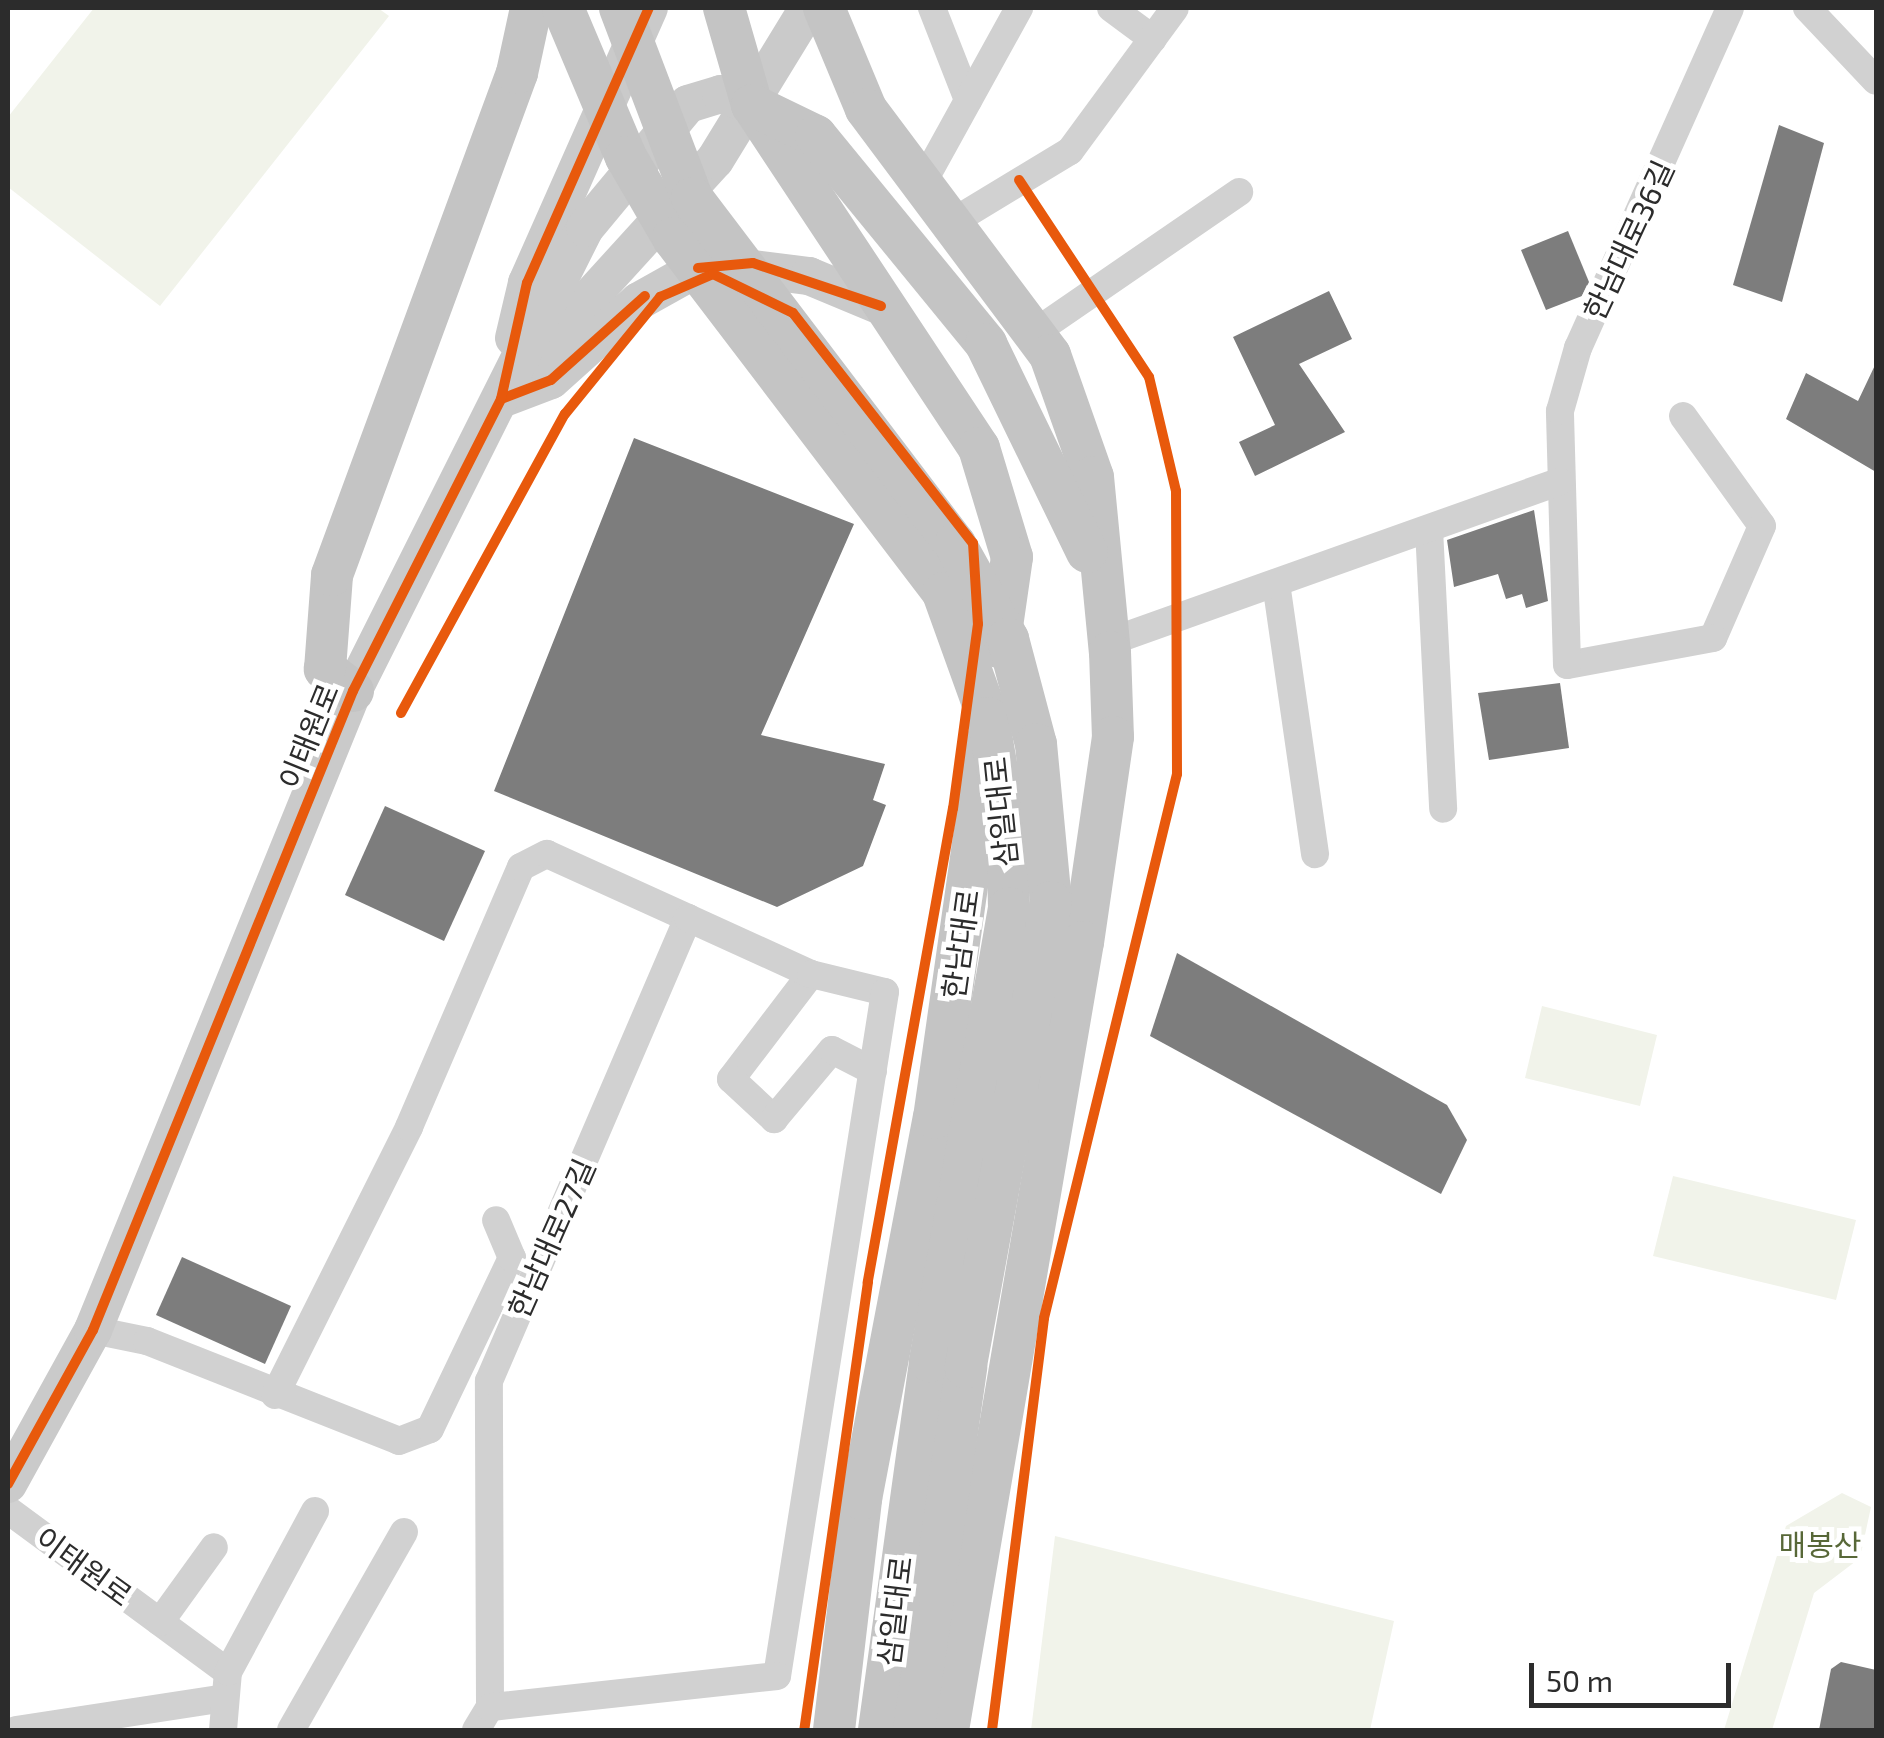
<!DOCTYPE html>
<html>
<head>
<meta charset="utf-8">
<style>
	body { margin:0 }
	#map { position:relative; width:1884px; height:1738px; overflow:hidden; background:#fff; font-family:"Exo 2","Noto Sans KR",sans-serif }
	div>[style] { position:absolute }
	.green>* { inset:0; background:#f1f3ea }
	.building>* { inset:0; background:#7d7d7d }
	.street>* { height:28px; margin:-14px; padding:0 14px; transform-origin:14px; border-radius:14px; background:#d1d1d1 }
	.secondary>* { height:38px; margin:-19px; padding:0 19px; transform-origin:19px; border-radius:19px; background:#cacaca }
	.primary>* { height:42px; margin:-21px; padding:0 21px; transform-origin:21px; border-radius:21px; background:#c4c4c4 }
	.primary-bridge>* { height:42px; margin:-21px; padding:0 21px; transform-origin:21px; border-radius:21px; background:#c4c4c4 }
	.cycleway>* { height:10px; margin:-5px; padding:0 5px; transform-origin:5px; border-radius:5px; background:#e8590c }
	span { translate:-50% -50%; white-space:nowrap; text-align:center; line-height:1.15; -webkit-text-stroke:10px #fff; paint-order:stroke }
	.street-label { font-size:30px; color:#2c2c2c }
	.park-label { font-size:30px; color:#586838 }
	.frame { position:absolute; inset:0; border:10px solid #2c2c2c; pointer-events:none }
	.scale { position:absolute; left:1529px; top:1663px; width:202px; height:45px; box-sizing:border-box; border:5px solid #2c2c2c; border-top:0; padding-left:12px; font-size:30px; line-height:35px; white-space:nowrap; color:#2c2c2c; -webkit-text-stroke:8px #fff; paint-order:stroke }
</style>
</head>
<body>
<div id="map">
	<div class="green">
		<div style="clip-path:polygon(94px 8px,378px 8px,389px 16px,160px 306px,8px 187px,8px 117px)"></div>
		<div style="clip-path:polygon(1542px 1006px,1657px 1035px,1640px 1106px,1525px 1078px)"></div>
		<div style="clip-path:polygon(1673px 1176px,1856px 1220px,1836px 1300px,1653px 1256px)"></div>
		<div style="clip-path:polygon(1842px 1493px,1871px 1507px,1860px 1558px,1814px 1593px,1772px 1730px,1724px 1730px,1786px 1526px)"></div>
		<div style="clip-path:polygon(1055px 1536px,1394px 1621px,1370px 1730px,1031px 1730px)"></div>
	</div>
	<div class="building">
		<div style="clip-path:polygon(1779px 125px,1824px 143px,1782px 302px,1733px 285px)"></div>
		<div style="clip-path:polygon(1568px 231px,1589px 282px,1582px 296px,1546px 310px,1521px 250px)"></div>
		<div style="clip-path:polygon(1329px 291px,1352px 339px,1299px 364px,1345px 432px,1255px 476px,1239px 442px,1275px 425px,1233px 337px)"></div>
		<div style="clip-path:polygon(1876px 363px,1876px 472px,1786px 419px,1806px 373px,1858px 401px)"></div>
		<div style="clip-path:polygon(634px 438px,854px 524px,761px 735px,885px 764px,873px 800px,886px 805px,863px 866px,777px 907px,494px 791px)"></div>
		<div style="clip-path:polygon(1534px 510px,1548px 601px,1526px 608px,1522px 594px,1506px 599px,1498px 574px,1454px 587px,1447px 540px)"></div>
		<div style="clip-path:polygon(1560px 683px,1569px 748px,1489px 760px,1478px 693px)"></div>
		<div style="clip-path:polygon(385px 806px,485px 851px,444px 941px,345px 895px)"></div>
		<div style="clip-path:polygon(1177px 953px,1447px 1105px,1467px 1140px,1441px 1194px,1150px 1036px)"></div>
		<div style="clip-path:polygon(182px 1257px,291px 1306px,265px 1364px,156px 1315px)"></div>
		<div style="clip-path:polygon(1841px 1662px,1876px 1670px,1876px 1730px,1819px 1730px,1831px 1669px)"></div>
	</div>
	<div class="street">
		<div style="left:932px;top:8px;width:99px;rotate:68.6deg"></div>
		<div style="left:1111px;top:8px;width:52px;rotate:36.4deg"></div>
		<div style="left:1807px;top:8px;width:100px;rotate:46.6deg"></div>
		<div style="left:922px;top:184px;width:201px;rotate:-61.1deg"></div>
		<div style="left:951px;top:223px;width:139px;rotate:-31.2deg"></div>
		<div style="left:1070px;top:151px;width:177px;rotate:-53.7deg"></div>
		<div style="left:1034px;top:333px;width:249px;rotate:-34.5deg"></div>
		<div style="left:1683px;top:416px;width:135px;rotate:54.3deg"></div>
		<div style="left:1762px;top:526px;width:122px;rotate:113.6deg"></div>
		<div style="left:1713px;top:638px;width:148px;rotate:169.5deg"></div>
		<div style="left:1567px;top:665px;width:254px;rotate:-91.6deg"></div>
		<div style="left:1560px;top:411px;width:66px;rotate:-74.1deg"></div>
		<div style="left:1578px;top:348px;width:372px;rotate:-65.9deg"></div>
		<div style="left:1429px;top:529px;width:280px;rotate:87.1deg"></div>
		<div style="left:1276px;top:583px;width:274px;rotate:81.8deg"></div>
		<div style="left:1109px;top:642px;width:478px;rotate:-19.6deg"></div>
		<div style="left:811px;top:974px;width:132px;rotate:127.3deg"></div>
		<div style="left:731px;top:1079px;width:59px;rotate:42.9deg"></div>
		<div style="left:774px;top:1119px;width:90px;rotate:-50deg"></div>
		<div style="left:832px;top:1050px;width:46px;rotate:27.1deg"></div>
		<div style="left:93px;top:1330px;width:55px;rotate:11.5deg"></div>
		<div style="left:147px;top:1341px;width:271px;rotate:21.6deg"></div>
		<div style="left:399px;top:1441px;width:33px;rotate:-21deg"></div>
		<div style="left:430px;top:1429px;width:190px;rotate:-64.4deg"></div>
		<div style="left:512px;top:1258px;width:41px;rotate:-112.8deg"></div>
		<div style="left:275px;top:1395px;width:300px;rotate:-63.4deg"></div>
		<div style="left:409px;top:1127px;width:283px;rotate:-66.7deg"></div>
		<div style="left:521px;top:867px;width:29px;rotate:-27deg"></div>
		<div style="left:547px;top:854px;width:155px;rotate:24.4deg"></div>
		<div style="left:8px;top:1510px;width:273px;rotate:36.4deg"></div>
		<div style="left:160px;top:1622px;width:92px;rotate:-54.2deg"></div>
		<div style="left:16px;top:1730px;width:210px;rotate:-8.7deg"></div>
		<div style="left:223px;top:1730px;width:58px;rotate:-85.1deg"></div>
		<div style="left:228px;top:1672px;width:183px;rotate:-61.6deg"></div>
		<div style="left:291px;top:1730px;width:228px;rotate:-60.3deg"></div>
		<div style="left:476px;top:1730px;width:27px;rotate:-59deg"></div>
		<div style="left:490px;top:1707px;width:326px;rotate:-90.2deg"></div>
		<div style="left:489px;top:1381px;width:504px;rotate:-66.74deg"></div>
		<div style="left:688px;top:918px;width:135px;rotate:24.5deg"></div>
		<div style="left:811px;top:974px;width:76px;rotate:13.7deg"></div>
		<div style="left:885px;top:992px;width:692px;rotate:98.97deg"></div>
		<div style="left:777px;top:1676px;width:289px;rotate:173.8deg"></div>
	</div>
	<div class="secondary">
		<div style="left:514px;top:338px;width:57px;rotate:-76.7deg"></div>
		<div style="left:527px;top:283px;width:301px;rotate:-66.1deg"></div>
		<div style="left:541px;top:351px;width:258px;rotate:-47.7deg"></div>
		<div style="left:715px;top:160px;width:178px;rotate:-58.5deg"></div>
		<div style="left:501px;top:399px;width:53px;rotate:-20.8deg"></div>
		<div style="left:551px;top:380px;width:118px;rotate:-41.9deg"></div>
		<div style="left:639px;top:301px;width:78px;rotate:-29.2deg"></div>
		<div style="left:707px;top:263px;width:103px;rotate:7.3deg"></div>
		<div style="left:809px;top:276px;width:78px;rotate:22.6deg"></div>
		<div style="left:8px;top:1484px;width:176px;rotate:-61.1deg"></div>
		<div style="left:93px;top:1330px;width:690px;rotate:-67.86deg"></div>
		<div style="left:353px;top:691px;width:518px;rotate:-63.39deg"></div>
		<div style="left:585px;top:228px;width:161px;rotate:-50.3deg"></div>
		<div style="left:688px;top:104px;width:34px;rotate:-17deg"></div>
		<div style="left:721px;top:94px;width:33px;rotate:20deg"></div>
	</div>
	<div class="primary">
		<div style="left:724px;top:8px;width:101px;rotate:73.9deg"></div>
		<div style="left:752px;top:105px;width:411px;rotate:56.5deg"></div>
		<div style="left:979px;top:448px;width:114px;rotate:73.2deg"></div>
		<div style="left:1012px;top:557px;width:91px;rotate:98.2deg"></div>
		<div style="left:824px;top:8px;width:109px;rotate:67.4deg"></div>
		<div style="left:866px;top:109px;width:307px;rotate:53.2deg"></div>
		<div style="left:1050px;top:355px;width:129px;rotate:70.6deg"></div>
		<div style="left:1093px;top:477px;width:176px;rotate:84.5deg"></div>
		<div style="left:1110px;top:652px;width:85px;rotate:88deg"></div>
		<div style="left:1113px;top:737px;width:207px;rotate:98.3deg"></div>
		<div style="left:1083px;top:942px;width:799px;rotate:99.72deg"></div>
		<div style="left:752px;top:105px;width:71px;rotate:25.8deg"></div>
		<div style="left:816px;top:136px;width:269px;rotate:50.7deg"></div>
		<div style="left:986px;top:344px;width:231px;rotate:64.1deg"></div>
		<div style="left:353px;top:691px;width:36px;rotate:-142deg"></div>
		<div style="left:325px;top:669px;width:94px;rotate:-85.7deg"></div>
		<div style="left:332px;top:575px;width:535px;rotate:-69.77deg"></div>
		<div style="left:517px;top:73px;width:66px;rotate:-77.8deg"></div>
		<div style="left:834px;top:1730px;width:233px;rotate:-83.3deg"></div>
		<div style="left:861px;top:1499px;width:388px;rotate:-79.2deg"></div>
		<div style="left:934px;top:1118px;width:384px;rotate:-81.9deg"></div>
		<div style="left:879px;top:1730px;width:373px;rotate:-82.1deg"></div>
		<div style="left:914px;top:1730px;width:367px;rotate:-81.8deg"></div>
	</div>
	<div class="primary-bridge">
		<div style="left:563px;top:8px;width:162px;rotate:67.1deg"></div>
		<div style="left:626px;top:157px;width:94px;rotate:59.9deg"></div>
		<div style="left:673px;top:238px;width:446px;rotate:52.7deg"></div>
		<div style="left:943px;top:593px;width:133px;rotate:70.2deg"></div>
		<div style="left:988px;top:718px;width:110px;rotate:80deg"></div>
		<div style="left:1007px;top:826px;width:82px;rotate:88.6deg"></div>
		<div style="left:1009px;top:908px;width:460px;rotate:99.9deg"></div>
		<div style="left:620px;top:8px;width:203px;rotate:69.2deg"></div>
		<div style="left:692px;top:198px;width:435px;rotate:52.8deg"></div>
		<div style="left:955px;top:544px;width:109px;rotate:60.8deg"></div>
		<div style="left:1008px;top:639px;width:109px;rotate:75.1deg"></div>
		<div style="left:1036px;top:744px;width:159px;rotate:84.6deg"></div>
		<div style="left:1051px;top:902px;width:473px;rotate:100.4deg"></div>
	</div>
	<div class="cycleway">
		<div style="left:698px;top:268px;width:55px;rotate:-5.2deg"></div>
		<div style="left:753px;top:263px;width:135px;rotate:18.6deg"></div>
		<div style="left:501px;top:399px;width:53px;rotate:-20.8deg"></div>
		<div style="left:551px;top:380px;width:126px;rotate:-41.8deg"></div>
		<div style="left:401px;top:713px;width:341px;rotate:-61.3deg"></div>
		<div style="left:565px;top:414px;width:151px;rotate:-50.9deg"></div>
		<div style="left:660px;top:297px;width:58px;rotate:-23.5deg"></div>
		<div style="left:713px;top:274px;width:89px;rotate:26deg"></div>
		<div style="left:793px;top:313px;width:292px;rotate:52deg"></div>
		<div style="left:973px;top:543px;width:81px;rotate:86.5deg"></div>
		<div style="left:978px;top:624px;width:186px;rotate:97.7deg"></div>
		<div style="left:953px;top:808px;width:482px;rotate:100.2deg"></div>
		<div style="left:868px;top:1282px;width:453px;rotate:98.1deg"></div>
		<div style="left:8px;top:1484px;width:176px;rotate:-61.1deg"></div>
		<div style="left:93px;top:1330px;width:690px;rotate:-67.86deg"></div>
		<div style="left:353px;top:691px;width:327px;rotate:-63.1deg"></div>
		<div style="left:501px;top:399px;width:119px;rotate:-77.4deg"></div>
		<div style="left:527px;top:283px;width:301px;rotate:-66.1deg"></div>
		<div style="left:992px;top:1730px;width:415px;rotate:-82.8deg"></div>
		<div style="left:1044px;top:1318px;width:560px;rotate:-76.26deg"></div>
		<div style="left:1177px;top:774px;width:283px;rotate:-90.2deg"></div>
		<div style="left:1176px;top:491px;width:117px;rotate:-103.3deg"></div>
		<div style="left:1149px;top:377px;width:236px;rotate:-123.4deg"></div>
	</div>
	<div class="street-label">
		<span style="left:1628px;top:240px;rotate:-65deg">한남대로36길</span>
		<span style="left:308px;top:736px;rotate:-68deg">이태원로</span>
		<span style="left:1000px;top:812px;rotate:-96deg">삼일대로</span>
		<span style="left:960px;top:944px;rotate:-82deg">한남대로</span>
		<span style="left:551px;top:1238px;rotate:-66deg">한남대로27길</span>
		<span style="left:84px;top:1566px;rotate:36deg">이태원로</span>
		<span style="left:894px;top:1611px;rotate:-83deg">삼일대로</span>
	</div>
	<div class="park-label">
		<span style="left:1820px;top:1544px">매봉산</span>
	</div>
	<div class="frame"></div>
	<div class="scale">50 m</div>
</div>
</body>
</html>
